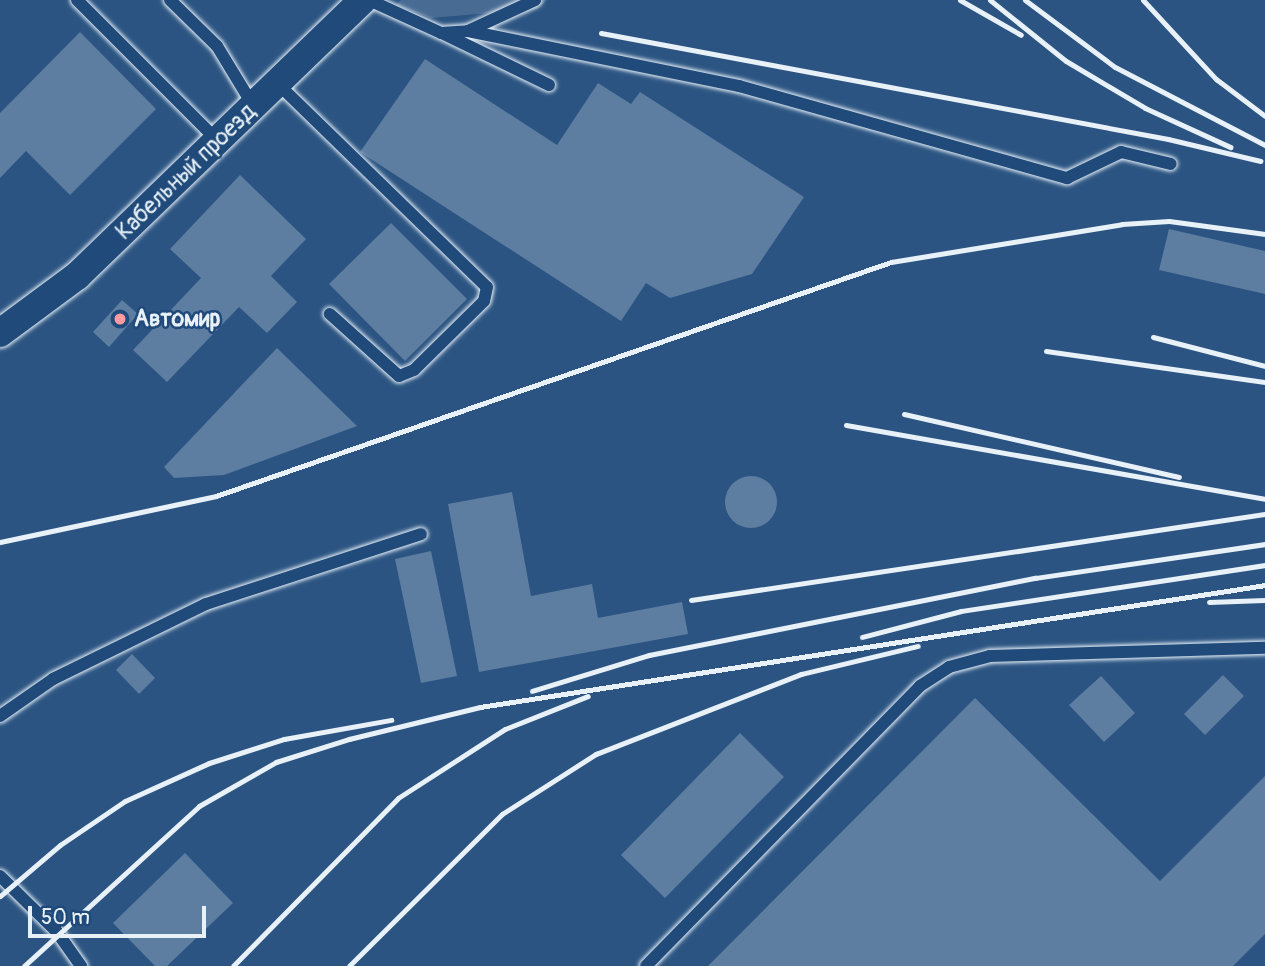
<!DOCTYPE html>
<html>
<head>
<meta charset="utf-8">
<style>
	body { margin:0 }
	#map { position:relative; width:1265px; height:966px; overflow:hidden; background:#2b5482; font-family:Pangolin,sans-serif }
	div>[style] { position:absolute }
	.green>* { inset:0; background:#476b93 }
	.building>* { inset:0; background:#5d7da1 }
	.round { border-radius:50% }
	.roads { filter:drop-shadow(0 0 2px #e8f1f8) drop-shadow(0 0 2px #e8f1f8) }
	.service>* { height:12px; margin:-6px; padding:0 6px; transform-origin:6px; border-radius:6px; background:#1f4a7a }
	.tertiary>* { height:28px; margin:-14px; padding:0 14px; transform-origin:14px; border-radius:14px; background:#1f4a7a }
	.rail>* { height:5px; margin:-2.5px; padding:0 2.5px; transform-origin:2.5px; border-radius:2.5px; background:#e8f1f8 }
	.dots>* { width:19px; height:19px; translate:-50% -50%; box-sizing:border-box; border:4px solid #1f4a7a; border-radius:50% }
	span { translate:-50% -50%; white-space:nowrap; text-align:center; line-height:1.15; -webkit-text-stroke:5px #1f4a7a; paint-order:stroke }
	.street-label { font-size:23px; color:#e8f1f8 }
	.poi-label { font-size:23px; color:#e8f1f8; font-weight:700 }
	.left { translate:0 -50%; text-align:left }
	.scale { position:absolute; left:28px; top:906px; width:178px; height:32px; box-sizing:border-box; border:4px solid #e8f1f8; border-top:0; padding-left:9px; font-size:21px; line-height:24px; white-space:nowrap; color:#e8f1f8; -webkit-text-stroke:5px #1f4a7a; paint-order:stroke }
</style>
</head>
<body>
<div id="map">
	<div class="green">
		<div style="clip-path:polygon(401px 0,547px 0,537px 9px,431px 18px,396px 5px)"></div>
	</div>
	<div class="building">
		<div style="clip-path:polygon(80px 32px,156px 109px,70px 195px,26px 151px,0 178px,0 113px)"></div>
		<div style="clip-path:polygon(425px 59px,557px 145px,598px 83px,631px 104px,640px 92px,804px 197px,752px 274px,670px 298px,646px 283px,621px 321px,360px 152px)"></div>
		<div style="clip-path:polygon(240px 175px,306px 239px,271px 276px,297px 302px,267px 333px,239px 307px,167px 382px,133px 350px,201px 278px,170px 249px)"></div>
		<div style="clip-path:polygon(391px 223px,467px 299px,405px 361px,329px 284px)"></div>
		<div style="clip-path:polygon(1169px 229px,1265px 251px,1265px 294px,1159px 270px)"></div>
		<div style="clip-path:polygon(122px 300px,138px 314px,109px 347px,93px 332px)"></div>
		<div style="clip-path:polygon(277px 348px,357px 426px,224px 475px,174px 478px,164px 467px)"></div>
		<div class="round" style="left:725px;top:476px;width:52px;height:52px"></div>
		<div style="clip-path:polygon(512px 492px,531px 596px,592px 584px,598px 618px,682px 602px,688px 634px,479px 672px,448px 504px)"></div>
		<div style="clip-path:polygon(431px 551px,457px 676px,421px 683px,395px 559px)"></div>
		<div style="clip-path:polygon(132px 654px,155px 678px,139px 694px,116px 670px)"></div>
		<div style="clip-path:polygon(1223px 675px,1244px 696px,1205px 735px,1184px 714px)"></div>
		<div style="clip-path:polygon(1101px 676px,1135px 713px,1104px 742px,1069px 705px)"></div>
		<div style="clip-path:polygon(975px 698px,1160px 881px,1265px 776px,1265px 934px,1233px 966px,708px 966px)"></div>
		<div style="clip-path:polygon(740px 733px,784px 777px,665px 898px,621px 855px)"></div>
		<div style="clip-path:polygon(185px 853px,233px 903px,167px 966px,155px 966px,113px 923px)"></div>
	</div>
	<div class="roads">
		<div class="service">
			<div style="left:77px;top:0;width:199px;rotate:45deg"></div>
			<div style="left:170px;top:0;width:66px;rotate:44.4deg"></div>
			<div style="left:217px;top:46px;width:71px;rotate:58.8deg"></div>
			<div style="left:369px;top:0;width:79px;rotate:24.6deg"></div>
			<div style="left:441px;top:33px;width:27px;rotate:-4deg"></div>
			<div style="left:468px;top:31px;width:277px;rotate:11.5deg"></div>
			<div style="left:739px;top:86px;width:341px;rotate:15.7deg"></div>
			<div style="left:1067px;top:178px;width:60px;rotate:-25.7deg"></div>
			<div style="left:1121px;top:152px;width:51px;rotate:13.5deg"></div>
			<div style="left:468px;top:31px;width:74px;rotate:-24.8deg"></div>
			<div style="left:442px;top:33px;width:119px;rotate:25.9deg"></div>
			<div style="left:278px;top:84px;width:291px;rotate:44.2deg"></div>
			<div style="left:487px;top:287px;width:14px;rotate:102deg"></div>
			<div style="left:484px;top:301px;width:98px;rotate:135.4deg"></div>
			<div style="left:414px;top:370px;width:16px;rotate:158deg"></div>
			<div style="left:399px;top:376px;width:93px;rotate:-138.1deg"></div>
			<div style="left:0;top:716px;width:65px;rotate:-34.9deg"></div>
			<div style="left:53px;top:679px;width:170px;rotate:-26.1deg"></div>
			<div style="left:206px;top:604px;width:226px;rotate:-18deg"></div>
			<div style="left:0;top:876px;width:80px;rotate:44.5deg"></div>
			<div style="left:57px;top:932px;width:42px;rotate:54.8deg"></div>
			<div style="left:646px;top:966px;width:392px;rotate:-45.6deg"></div>
			<div style="left:920px;top:686px;width:35px;rotate:-33deg"></div>
			<div style="left:949px;top:667px;width:42px;rotate:-15deg"></div>
			<div style="left:990px;top:656px;width:275px;rotate:-1.7deg"></div>
		</div>
		<div class="tertiary">
			<div style="left:0;top:333px;width:96px;rotate:-36.5deg"></div>
			<div style="left:77px;top:276px;width:397px;rotate:-44deg"></div>
		</div>
	</div>
	<div class="rail">
		<div style="left:960px;top:0;width:70px;rotate:29.8deg"></div>
		<div style="left:990px;top:0;width:97px;rotate:38.8deg"></div>
		<div style="left:1066px;top:61px;width:92px;rotate:30.7deg"></div>
		<div style="left:1145px;top:108px;width:94px;rotate:24.6deg"></div>
		<div style="left:1025px;top:0;width:112px;rotate:36.7deg"></div>
		<div style="left:1115px;top:67px;width:169px;rotate:27.5deg"></div>
		<div style="left:1143px;top:0;width:108px;rotate:47.3deg"></div>
		<div style="left:1216px;top:79px;width:61px;rotate:37.1deg"></div>
		<div style="left:601px;top:33px;width:577px;rotate:10.59deg"></div>
		<div style="left:1168px;top:139px;width:95px;rotate:13.4deg"></div>
		<div style="left:1153px;top:337px;width:116px;rotate:14.5deg"></div>
		<div style="left:1046px;top:351px;width:221px;rotate:8.1deg"></div>
		<div style="left:904px;top:414px;width:282px;rotate:12.9deg"></div>
		<div style="left:846px;top:425px;width:425px;rotate:10deg"></div>
		<div style="left:0;top:542px;width:221px;rotate:-12deg"></div>
		<div style="left:216px;top:496px;width:714px;rotate:-19.12deg"></div>
		<div style="left:891px;top:262px;width:234px;rotate:-9.3deg"></div>
		<div style="left:1122px;top:224px;width:47px;rotate:-3.7deg"></div>
		<div style="left:1169px;top:221px;width:97px;rotate:7.7deg"></div>
		<div style="left:691px;top:600px;width:580px;rotate:-8.52deg"></div>
		<div style="left:1209px;top:602px;width:56px;rotate:-2deg"></div>
		<div style="left:862px;top:637px;width:102px;rotate:-14.7deg"></div>
		<div style="left:961px;top:611px;width:307px;rotate:-8.6deg"></div>
		<div style="left:532px;top:691px;width:122px;rotate:-17.1deg"></div>
		<div style="left:649px;top:655px;width:394px;rotate:-11.3deg"></div>
		<div style="left:1035px;top:578px;width:232px;rotate:-8.4deg"></div>
		<div style="left:0;top:896px;width:79px;rotate:-40.4deg"></div>
		<div style="left:60px;top:845px;width:78px;rotate:-34.1deg"></div>
		<div style="left:125px;top:801px;width:92px;rotate:-24.3deg"></div>
		<div style="left:209px;top:763px;width:79px;rotate:-17.7deg"></div>
		<div style="left:284px;top:739px;width:109px;rotate:-10.1deg"></div>
		<div style="left:24px;top:966px;width:237px;rotate:-42.4deg"></div>
		<div style="left:199px;top:806px;width:89px;rotate:-29.7deg"></div>
		<div style="left:276px;top:762px;width:77px;rotate:-17.5deg"></div>
		<div style="left:349px;top:739px;width:135px;rotate:-13.7deg"></div>
		<div style="left:480px;top:707px;width:794px;rotate:-8.83deg"></div>
		<div style="left:233px;top:966px;width:235px;rotate:-45.5deg"></div>
		<div style="left:398px;top:798px;width:127px;rotate:-32.8deg"></div>
		<div style="left:505px;top:729px;width:89px;rotate:-21.7deg"></div>
		<div style="left:349px;top:966px;width:216px;rotate:-44.8deg"></div>
		<div style="left:502px;top:814px;width:112px;rotate:-32.6deg"></div>
		<div style="left:596px;top:754px;width:220px;rotate:-21.3deg"></div>
		<div style="left:801px;top:674px;width:120px;rotate:-13.5deg"></div>
	</div>
	<div class="dots">
		<div style="left:120px;top:319px;background:#ff9aa2"></div>
	</div>
	<div class="street-label">
		<span style="left:186px;top:172px;rotate:-44deg">Кабельный проезд</span>
	</div>
	<div class="poi-label">
		<span class="left" style="left:134px;top:319px">Автомир</span>
	</div>
	<div class="scale">50 m</div>
</div>
</body>
</html>
